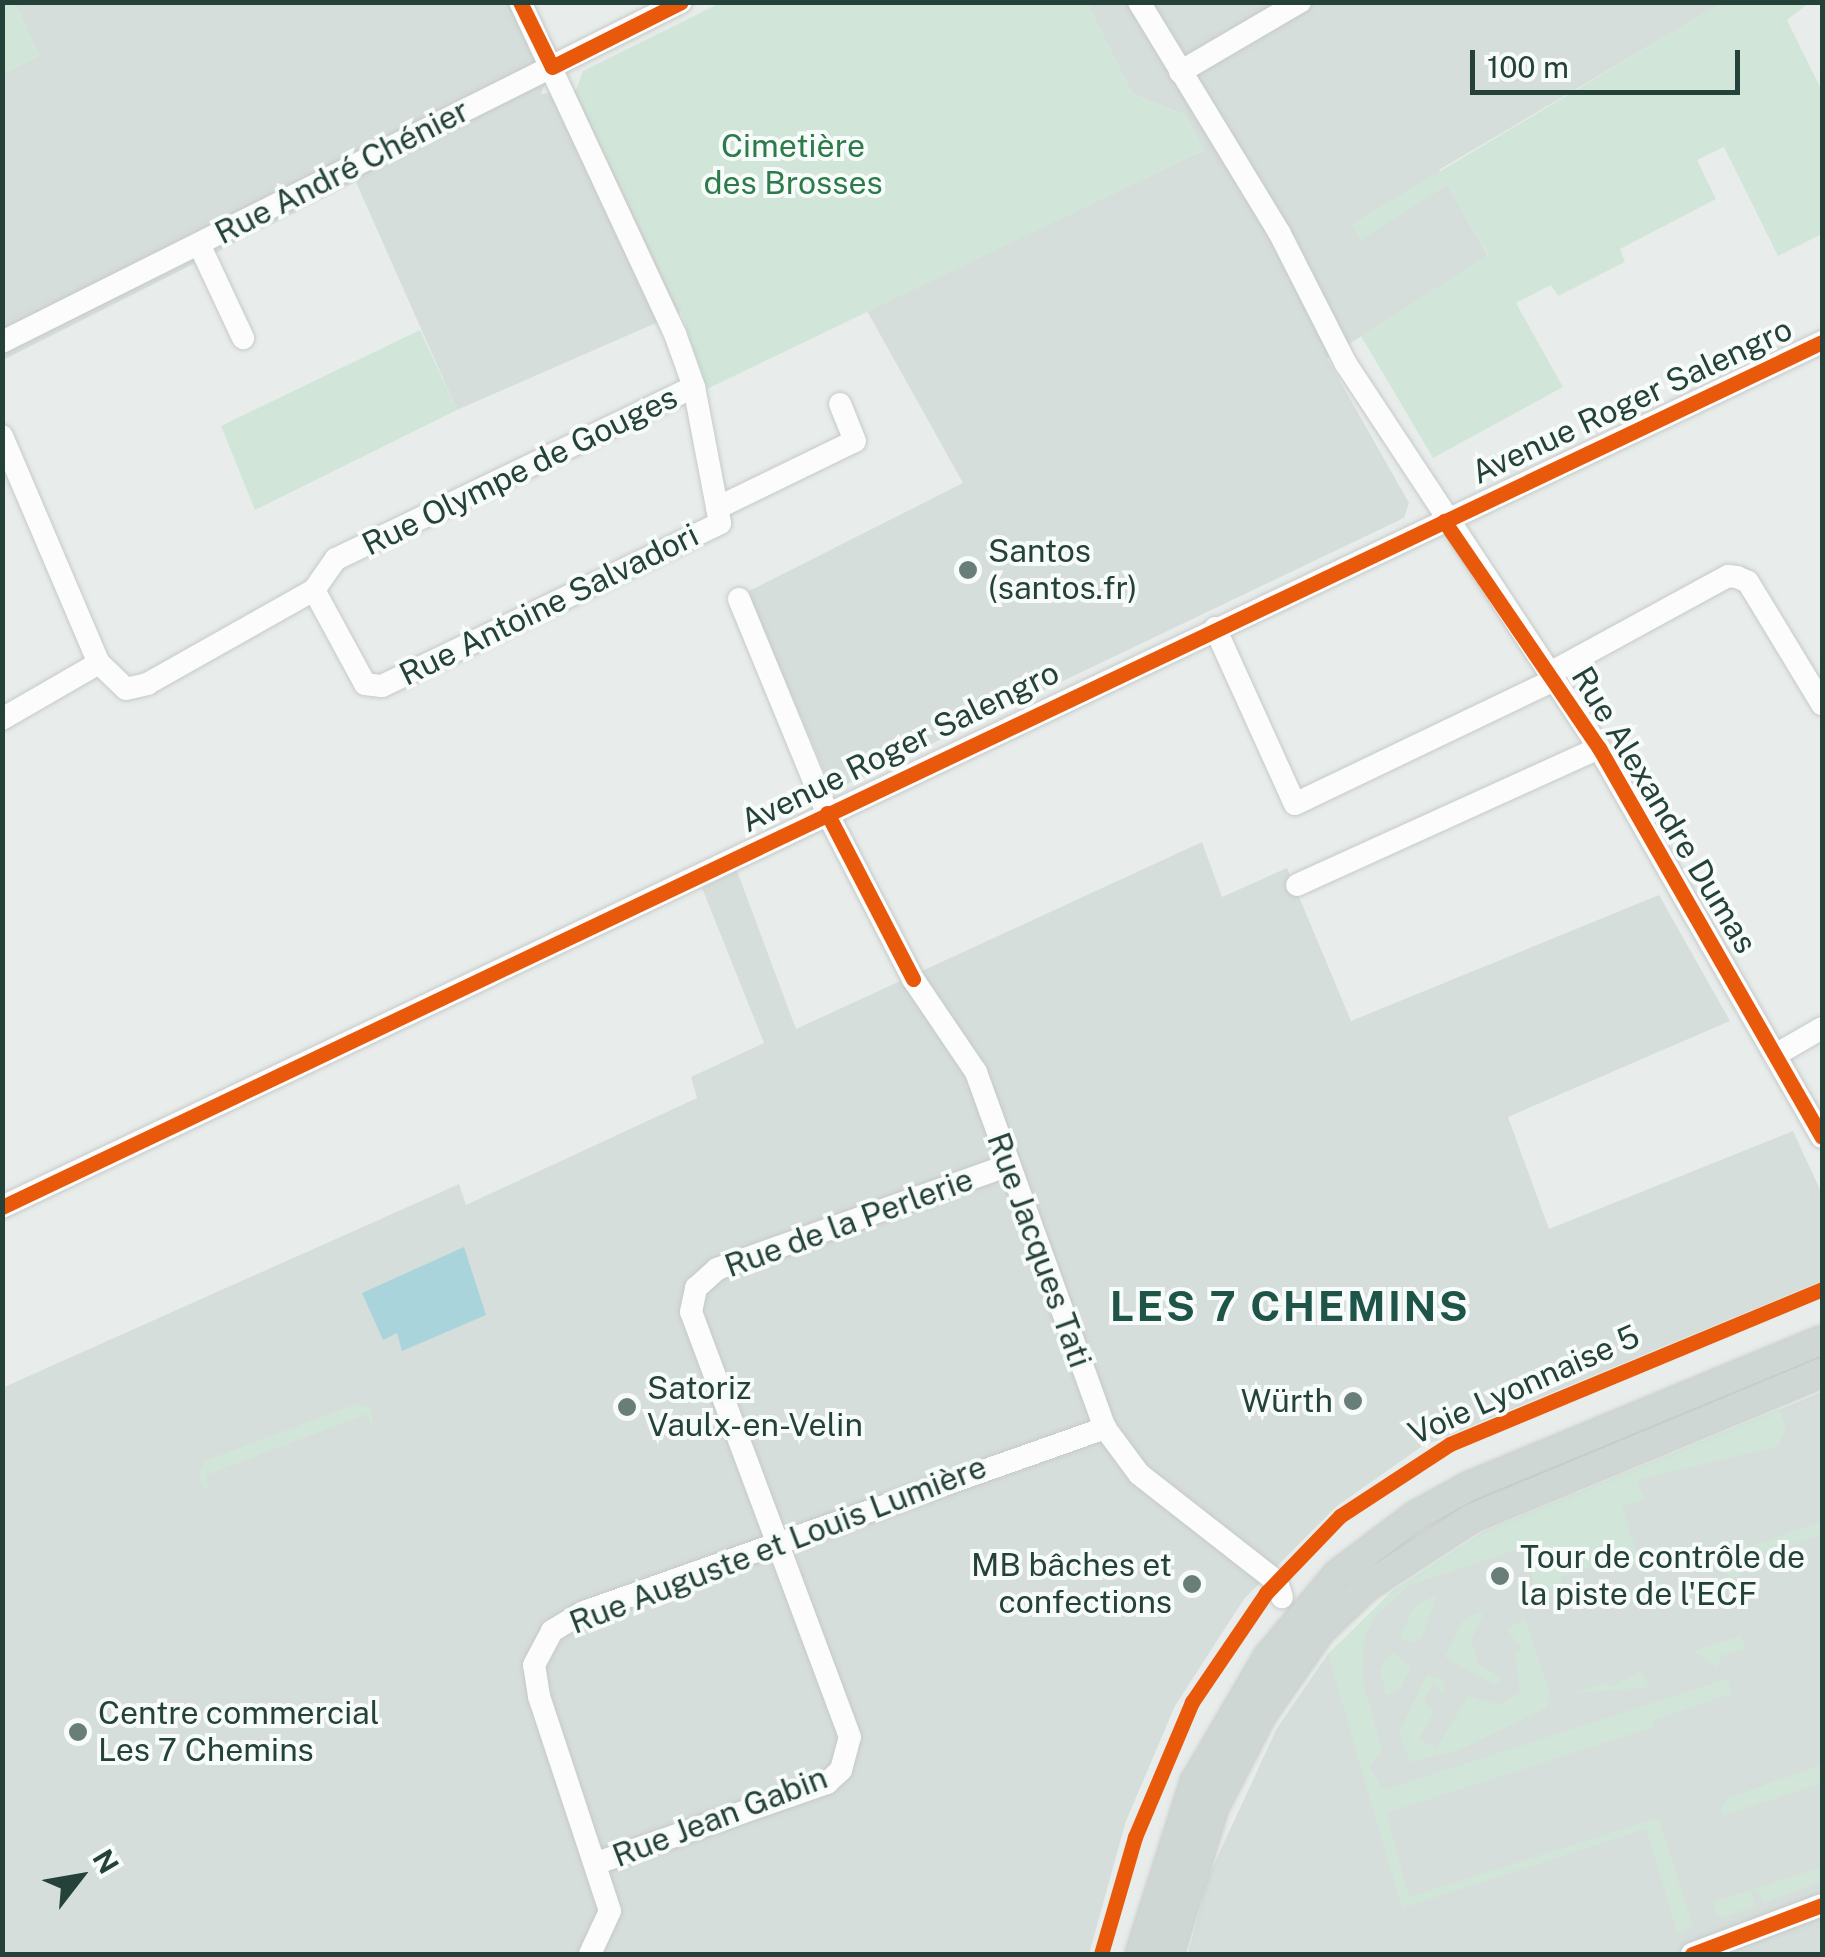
<!DOCTYPE html>
<html>
<head>
<meta charset="utf-8">
<style>
	body { margin:0 }
	#map { position:relative; width:1825px; height:1957px; overflow:hidden; background:#e8edeb; font-family:"Public Sans",sans-serif }
	div>[style] { position:absolute }
	.built>* { inset:0; background:#d6dedb }
	.green>* { inset:0; background:#d1e6d8 }
	.water>* { inset:0; background:#a9d4db }
	.roads { filter:drop-shadow(0 0 2px #c5cac8) drop-shadow(0 0 2px #c5cac8) }
	.minor>* { height:22px; margin:-11px; padding:0 11px; transform-origin:11px; border-radius:11px; background:#fcfcfc }
	.major>* { height:28px; margin:-14px; padding:0 14px; transform-origin:14px; border-radius:14px; background:#cfd7d5 }
	.cycleway>* { height:15px; margin:-7.5px; padding:0 7.5px; transform-origin:7.5px; border-radius:7.5px; background:#e8590c }
	.dots>* { width:28px; height:28px; translate:-50% -50%; box-sizing:border-box; border:5px solid #f7fbf9; border-radius:50% }
	span { translate:-50% -50%; white-space:nowrap; text-align:center; line-height:1.15; -webkit-text-stroke:8px #f7fbf9; paint-order:stroke }
	.park-label { font-size:32px; color:#2d7a4b }
	.street-label { font-size:32px; color:#24423a }
	.poi-label { font-size:32px; color:#24423a }
	.left { translate:0 -50%; text-align:left }
	.right { translate:-100% -50%; text-align:right }
	.district-label { font-size:42px; color:#1f5548; font-weight:700; letter-spacing:2.5px }
	.frame { position:absolute; inset:0; border:5px solid #24423a; pointer-events:none }
	.north { position:absolute; left:30px; top:1827px; width:100px; height:100px; -webkit-text-stroke:8px #f7fbf9; paint-order:stroke; rotate:59deg; font-size:28px; font-weight:700; line-height:40px; text-align:center; color:#24423a }
	.north::after { content:''; display:block; margin:auto; width:35px; height:45px; background:#24423a; clip-path:polygon(50% 0,100% 100%,50% 72%,0 100%) }
	.scale { position:absolute; left:1470px; top:50px; width:270px; height:45px; box-sizing:border-box; border:5px solid #24423a; border-top:0; padding-left:12px; font-size:30px; line-height:35px; white-space:nowrap; color:#24423a; -webkit-text-stroke:8px #f7fbf9; paint-order:stroke }
</style>
</head>
<body>
<div id="map">
	<div class="built">
		<div style="clip-path:polygon(15px 3px,521px 3px,552px 67px,541px 94px,576px 90px,681px 312px,457px 410px,356px 182px,3px 360px,3px 74px,39px 56px)"></div>
		<div style="clip-path:polygon(1087px 3px,1722px 3px,1439px 170px,1488px 256px,1327px 358px,1409px 503px,1404px 518px,833px 791px,747px 592px,963px 483px,867px 311px,1204px 150px,1185px 115px,1132px 94px)"></div>
		<div style="clip-path:polygon(1202px 842px,1222px 897px,1287px 868px,1351px 1021px,1659px 895px,1730px 1021px,1508px 1117px,1549px 1229px,1793px 1131px,1822px 1194px,1822px 1281px,1421px 1447px,1337px 1506px,1244px 1599px,1175px 1706px,1126px 1821px,1089px 1954px,3px 1954px,2px 1388px,459px 1184px,466px 1205px,697px 1098px,691px 1077px,764px 1043px,702px 888px,737px 871px,796px 1029px)"></div>
		<div style="clip-path:polygon(1822px 1392px,1822px 1954px,1188px 1954px,1209px 1875px,1277px 1728px,1328px 1654px,1392px 1592px,1483px 1532px)"></div>
	</div>
	<div class="green">
		<div style="clip-path:polygon(3px 2px,15px 3px,39px 56px,3px 74px)"></div>
		<div style="clip-path:polygon(722px 2px,1087px 3px,1132px 94px,1185px 115px,1204px 150px,707px 389px,681px 312px,576px 90px,583px 71px)"></div>
		<div style="clip-path:polygon(1810px 2px,1787px 20px,1822px 91px,1822px 234px,1778px 256px,1724px 147px,1697px 160px,1716px 199px,1620px 249px,1625px 262px,1558px 296px,1551px 285px,1516px 303px,1563px 387px,1433px 458px,1361px 336px,1488px 255px,1447px 185px,1361px 240px,1352px 224px,1721px 3px)"></div>
		<div style="clip-path:polygon(420px 330px,457px 410px,255px 510px,221px 426px)"></div>
		<div style="clip-path:polygon(356px 1404px,371px 1408px,373px 1427px,367px 1414px,206px 1475px,209px 1489px,203px 1487px,199px 1474px,205px 1461px)"></div>
		<div style="clip-path:polygon(1779px 1409px,1786px 1429px,1778px 1446px,1637px 1480px,1644px 1499px,1622px 1506px,1631px 1536px,1637px 1552px,1659px 1545px,1663px 1554px,1605px 1572px,1602px 1564px,1560px 1577px,1562px 1586px,1538px 1593px,1522px 1548px,1409px 1585px,1374px 1617px,1364px 1640px,1362px 1679px,1382px 1750px,1369px 1767px,1384px 1790px,1727px 1679px,1732px 1693px,1654px 1720px,1653px 1727px,1386px 1813px,1409px 1897px,1658px 1818px,1693px 1926px,1678px 1934px,1646px 1829px,1402px 1908px,1328px 1654px,1392px 1591px,1483px 1532px)"></div>
		<div style="clip-path:polygon(1822px 1521px,1822px 1535px,1739px 1561px,1740px 1576px,1729px 1579px,1718px 1547px,1743px 1539px,1747px 1548px)"></div>
		<div style="clip-path:polygon(1437px 1595px,1421px 1638px,1411px 1643px,1400px 1637px,1415px 1606px)"></div>
		<div style="clip-path:polygon(1478px 1612px,1483px 1615px,1471px 1640px,1479px 1665px,1502px 1678px,1495px 1685px,1445px 1657px,1463px 1621px)"></div>
		<div style="clip-path:polygon(1525px 1619px,1550px 1696px,1546px 1708px,1461px 1749px,1410px 1762px,1399px 1733px,1427px 1675px,1442px 1680px,1445px 1688px,1442px 1693px,1434px 1681px,1424px 1700px,1433px 1713px,1419px 1739px,1437px 1748px,1468px 1696px,1498px 1705px,1520px 1693px,1516px 1653px,1522px 1650px,1507px 1629px)"></div>
		<div style="clip-path:polygon(1741px 1636px,1745px 1648px,1721px 1656px,1717px 1667px,1693px 1651px)"></div>
		<div style="clip-path:polygon(1392px 1653px,1411px 1667px,1400px 1689px,1386px 1695px,1380px 1669px)"></div>
		<div style="clip-path:polygon(1640px 1672px,1650px 1687px,1570px 1694px,1607px 1682px,1610px 1687px)"></div>
		<div style="clip-path:polygon(1822px 1765px,1822px 1783px,1724px 1815px,1721px 1810px,1728px 1798px)"></div>
		<div style="clip-path:polygon(1822px 1867px,1822px 1881px,1763px 1903px,1758px 1890px,1751px 1891px,1755px 1906px,1722px 1917px,1717px 1913px,1713px 1902px)"></div>
	</div>
	<div class="water">
		<div style="clip-path:polygon(464px 1247px,486px 1315px,402px 1351px,397px 1333px,383px 1340px,362px 1293px)"></div>
	</div>
	<div class="roads">
		<div class="minor">
			<div style="left:1139px;top:2px;width:271px;rotate:58.7deg"></div>
			<div style="left:1280px;top:234px;width:146px;rotate:63.1deg"></div>
			<div style="left:1346px;top:364px;width:460px;rotate:56.6deg"></div>
			<div style="left:1599px;top:748px;width:448px;rotate:60.2deg"></div>
			<div style="left:1180px;top:72px;width:139px;rotate:-30.3deg"></div>
			<div style="left:199px;top:244px;width:104px;rotate:64.9deg"></div>
			<div style="left:2px;top:342px;width:759px;rotate:-26.6deg"></div>
			<div style="left:2px;top:436px;width:247px;rotate:66.9deg"></div>
			<div style="left:99px;top:663px;width:112px;rotate:150deg"></div>
			<div style="left:717px;top:508px;width:153px;rotate:-25.9deg"></div>
			<div style="left:855px;top:441px;width:40px;rotate:-112deg"></div>
			<div style="left:314px;top:590px;width:107px;rotate:61.5deg"></div>
			<div style="left:365px;top:684px;width:17px;rotate:7deg"></div>
			<div style="left:382px;top:686px;width:375px;rotate:-25.7deg"></div>
			<div style="left:720px;top:523px;width:138px;rotate:-100.8deg"></div>
			<div style="left:694px;top:387px;width:56px;rotate:-109.7deg"></div>
			<div style="left:675px;top:334px;width:366px;rotate:-115deg"></div>
			<div style="left:739px;top:599px;width:231px;rotate:67.6deg"></div>
			<div style="left:827px;top:813px;width:187px;rotate:62.6deg"></div>
			<div style="left:913px;top:979px;width:112px;rotate:55.9deg"></div>
			<div style="left:976px;top:1072px;width:379px;rotate:70.1deg"></div>
			<div style="left:1105px;top:1428px;width:57px;rotate:53.5deg"></div>
			<div style="left:1139px;top:1474px;width:175px;rotate:38deg"></div>
			<div style="left:1277px;top:1582px;width:16px;rotate:72deg"></div>
			<div style="left:1215px;top:628px;width:193px;rotate:65.6deg"></div>
			<div style="left:1295px;top:804px;width:287px;rotate:-25.6deg"></div>
			<div style="left:99px;top:663px;width:37px;rotate:44deg"></div>
			<div style="left:126px;top:689px;width:22px;rotate:-13deg"></div>
			<div style="left:147px;top:684px;width:192px;rotate:-29.4deg"></div>
			<div style="left:314px;top:590px;width:38px;rotate:-55deg"></div>
			<div style="left:336px;top:559px;width:397px;rotate:-25.7deg"></div>
			<div style="left:1550px;top:673px;width:203px;rotate:-28.6deg"></div>
			<div style="left:1728px;top:576px;width:9px;rotate:6deg"></div>
			<div style="left:1737px;top:577px;width:12px;rotate:24deg"></div>
			<div style="left:1748px;top:582px;width:143px;rotate:58.8deg"></div>
			<div style="left:1297px;top:885px;width:332px;rotate:-24.4deg"></div>
			<div style="left:1777px;top:1054px;width:52px;rotate:-30deg"></div>
			<div style="left:2px;top:1207px;width:2015px;rotate:-25.42deg"></div>
			<div style="left:597px;top:1863px;width:244px;rotate:-19.2deg"></div>
			<div style="left:827px;top:1783px;width:19px;rotate:-43deg"></div>
			<div style="left:841px;top:1770px;width:34px;rotate:-75deg"></div>
			<div style="left:850px;top:1737px;width:454px;rotate:-110.5deg"></div>
			<div style="left:691px;top:1312px;width:25px;rotate:-78deg"></div>
			<div style="left:696px;top:1288px;width:28px;rotate:-42deg"></div>
			<div style="left:717px;top:1269px;width:307px;rotate:-19.6deg"></div>
			<div style="left:590px;top:1954px;width:47px;rotate:-65.1deg"></div>
			<div style="left:610px;top:1911px;width:226px;rotate:-108.3deg"></div>
			<div style="left:539px;top:1696px;width:31px;rotate:-99deg"></div>
			<div style="left:534px;top:1665px;width:38px;rotate:-62deg"></div>
			<div style="left:552px;top:1631px;width:37px;rotate:-31deg"></div>
			<div style="left:584px;top:1612px;width:553px;rotate:-19.45deg"></div>
			<div style="left:1692px;top:1954px;width:139px;rotate:-20.7deg"></div>
		</div>
		<div class="major">
			<div style="left:1140px;top:1954px;width:181px;rotate:-72.3deg"></div>
			<div style="left:1195px;top:1782px;width:145px;rotate:-59.7deg"></div>
			<div style="left:1268px;top:1657px;width:107px;rotate:-49.9deg"></div>
			<div style="left:1337px;top:1575px;width:98px;rotate:-37.1deg"></div>
			<div style="left:1415px;top:1516px;width:63px;rotate:-28.6deg"></div>
			<div style="left:1470px;top:1486px;width:381px;rotate:-22.5deg"></div>
			<div style="left:1169px;top:1954px;width:154px;rotate:-73deg"></div>
			<div style="left:1214px;top:1807px;width:105px;rotate:-62.7deg"></div>
			<div style="left:1262px;top:1714px;width:101px;rotate:-55.1deg"></div>
			<div style="left:1320px;top:1631px;width:64px;rotate:-43.7deg"></div>
			<div style="left:1366px;top:1587px;width:126px;rotate:-33.1deg"></div>
			<div style="left:1472px;top:1518px;width:379px;rotate:-22.6deg"></div>
		</div>
	</div>
	<div class="cycleway">
		<div style="left:520px;top:2px;width:72px;rotate:63.8deg"></div>
		<div style="left:552px;top:67px;width:144px;rotate:-26.7deg"></div>
		<div style="left:1444px;top:521px;width:275px;rotate:55.7deg"></div>
		<div style="left:1599px;top:748px;width:448px;rotate:60.2deg"></div>
		<div style="left:827px;top:813px;width:187px;rotate:62.6deg"></div>
		<div style="left:2px;top:1207px;width:2015px;rotate:-25.42deg"></div>
		<div style="left:1101px;top:1954px;width:122px;rotate:-73.8deg"></div>
		<div style="left:1135px;top:1837px;width:147px;rotate:-67.1deg"></div>
		<div style="left:1192px;top:1702px;width:132px;rotate:-55.8deg"></div>
		<div style="left:1266px;top:1593px;width:107px;rotate:-46.1deg"></div>
		<div style="left:1340px;top:1516px;width:131px;rotate:-33.2deg"></div>
		<div style="left:1450px;top:1444px;width:403px;rotate:-22.6deg"></div>
		<div style="left:1692px;top:1954px;width:139px;rotate:-20.7deg"></div>
	</div>
	<div class="dots">
		<div style="left:968px;top:570px;background:#697e78"></div>
		<div style="left:1353px;top:1401px;background:#697e78"></div>
		<div style="left:627px;top:1407px;background:#697e78"></div>
		<div style="left:1500px;top:1576px;background:#697e78"></div>
		<div style="left:1192px;top:1584px;background:#697e78"></div>
		<div style="left:78px;top:1732px;background:#697e78"></div>
	</div>
	<div class="park-label">
		<span style="left:793px;top:165px">Cimetière<br>des Brosses</span>
	</div>
	<div class="street-label">
		<span style="left:342px;top:172px;rotate:-27deg">Rue André Chénier</span>
		<span style="left:1632px;top:401px;rotate:-25deg">Avenue Roger Salengro</span>
		<span style="left:520px;top:471px;rotate:-26deg">Rue Olympe de Gouges</span>
		<span style="left:549px;top:605px;rotate:-26deg">Rue Antoine Salvadori</span>
		<span style="left:900px;top:747px;rotate:-26deg">Avenue Roger Salengro</span>
		<span style="left:1664px;top:810px;rotate:59deg">Rue Alexandre Dumas</span>
		<span style="left:849px;top:1223px;rotate:-20deg">Rue de la Perlerie</span>
		<span style="left:1039px;top:1250px;rotate:70deg">Rue Jacques Tati</span>
		<span style="left:1524px;top:1385px;rotate:-24deg">Voie Lyonnaise 5</span>
		<span style="left:778px;top:1545px;rotate:-21deg">Rue Auguste et Louis Lumière</span>
		<span style="left:720px;top:1817px;rotate:-21deg">Rue Jean Gabin</span>
	</div>
	<div class="poi-label">
		<span class="left" style="left:988px;top:570px">Santos<br>(santos.fr)</span>
		<span class="left" style="left:647px;top:1407px">Satoriz<br>Vaulx-en-Velin</span>
		<span class="right" style="left:1333px;top:1401px">Würth</span>
		<span class="left" style="left:1520px;top:1576px">Tour de contrôle de<br>la piste de l'ECF</span>
		<span class="right" style="left:1172px;top:1584px">MB bâches et<br>confections</span>
		<span class="left" style="left:98px;top:1732px">Centre commercial<br>Les 7 Chemins</span>
	</div>
	<div class="district-label">
		<span style="left:1290px;top:1306px">LES 7 CHEMINS</span>
	</div>
	<div class="frame"></div>
	<div class="north">N</div>
	<div class="scale">100 m</div>
</div>
</body>
</html>
